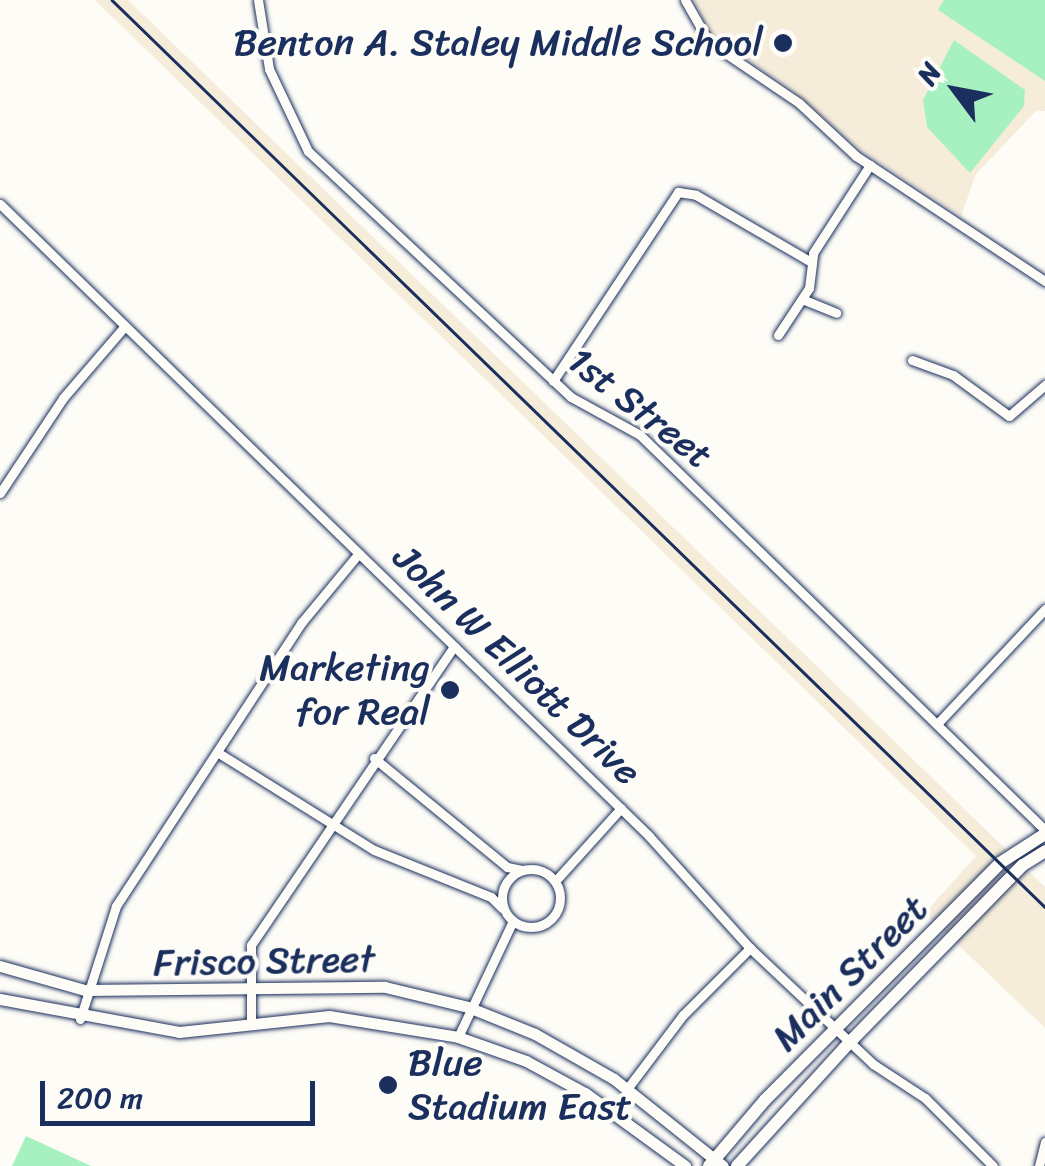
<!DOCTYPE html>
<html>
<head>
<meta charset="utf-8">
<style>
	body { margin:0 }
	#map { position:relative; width:1045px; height:1166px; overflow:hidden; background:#fdfcf7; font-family:Sriracha,sans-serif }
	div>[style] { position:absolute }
	.built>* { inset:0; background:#f6ecda }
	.green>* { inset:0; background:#a7f0bf }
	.roads { filter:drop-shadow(0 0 2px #1b2f5e) drop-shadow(0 0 2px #1b2f5e) }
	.minor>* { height:9px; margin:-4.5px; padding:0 4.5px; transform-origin:4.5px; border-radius:4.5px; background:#fdfcf7 }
	.minor>.ring { margin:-4.5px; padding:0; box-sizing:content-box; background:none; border:9px solid #fdfcf7; border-radius:50% }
	.tertiary>* { height:11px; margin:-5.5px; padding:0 5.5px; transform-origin:5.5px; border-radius:5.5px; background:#fdfcf7 }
	.secondary>* { height:12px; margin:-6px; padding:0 6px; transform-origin:6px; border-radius:6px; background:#fdfcf7 }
	.rail>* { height:2.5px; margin:-1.25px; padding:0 1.25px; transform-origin:1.25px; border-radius:1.25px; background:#1b2f5e }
	.dots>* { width:28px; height:28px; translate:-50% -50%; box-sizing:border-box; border:5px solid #fdfcf7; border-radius:50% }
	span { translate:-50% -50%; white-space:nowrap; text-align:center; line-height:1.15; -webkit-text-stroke:8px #fdfcf7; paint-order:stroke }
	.poi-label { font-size:38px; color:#1b2f5e }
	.right { translate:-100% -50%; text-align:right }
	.left { translate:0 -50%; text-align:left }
	.street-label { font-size:38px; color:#1b2f5e }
	.north { position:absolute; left:905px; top:40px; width:100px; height:100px; -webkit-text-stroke:8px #fdfcf7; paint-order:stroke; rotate:302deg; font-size:28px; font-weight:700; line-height:40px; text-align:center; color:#1b2f5e }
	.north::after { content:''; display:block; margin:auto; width:35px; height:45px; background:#1b2f5e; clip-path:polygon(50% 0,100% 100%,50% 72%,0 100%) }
	.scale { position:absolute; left:40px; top:1081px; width:275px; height:45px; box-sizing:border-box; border:5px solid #1b2f5e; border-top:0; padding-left:12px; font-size:30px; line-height:35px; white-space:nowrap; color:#1b2f5e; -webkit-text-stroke:8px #fdfcf7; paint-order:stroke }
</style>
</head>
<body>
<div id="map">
	<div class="built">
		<div style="clip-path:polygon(95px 0,128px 0,1045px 887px,1045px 1028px,925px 913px,976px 856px)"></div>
		<div style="clip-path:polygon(694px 0,1045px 0,1045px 111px,1036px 111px,976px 174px,961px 216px,862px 151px,792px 90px,710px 34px)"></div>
	</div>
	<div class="green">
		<div style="clip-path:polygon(944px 0,1045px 0,1045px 81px,938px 10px)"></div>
		<div style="clip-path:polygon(954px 40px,1025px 90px,1024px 106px,970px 173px,927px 127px,923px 100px)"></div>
		<div style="clip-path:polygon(26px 1136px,91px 1166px,12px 1166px)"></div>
	</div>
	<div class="roads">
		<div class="minor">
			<div style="left:258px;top:0;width:70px;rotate:80.9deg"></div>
			<div style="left:269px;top:69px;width:91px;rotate:64.6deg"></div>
			<div style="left:308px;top:151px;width:360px;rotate:43.1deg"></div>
			<div style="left:571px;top:397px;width:79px;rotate:28.8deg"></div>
			<div style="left:640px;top:435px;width:566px;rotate:44.28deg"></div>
			<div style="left:685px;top:0;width:48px;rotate:60.3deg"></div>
			<div style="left:709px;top:42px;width:109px;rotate:34.1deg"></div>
			<div style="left:799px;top:103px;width:78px;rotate:42.9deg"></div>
			<div style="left:856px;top:156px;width:227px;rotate:33.5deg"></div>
			<div style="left:0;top:204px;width:906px;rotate:44.24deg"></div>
			<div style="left:649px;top:836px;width:151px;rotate:48deg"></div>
			<div style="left:750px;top:948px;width:169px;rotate:43.3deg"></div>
			<div style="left:873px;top:1064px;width:62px;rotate:33.2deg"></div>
			<div style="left:925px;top:1098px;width:96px;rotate:45deg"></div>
			<div style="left:802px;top:299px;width:37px;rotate:22deg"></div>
			<div style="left:778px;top:335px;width:56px;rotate:-56.6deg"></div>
			<div style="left:809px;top:288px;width:35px;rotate:-83deg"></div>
			<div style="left:813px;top:253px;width:105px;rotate:-57.1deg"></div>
			<div style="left:912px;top:360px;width:44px;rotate:20.1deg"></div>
			<div style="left:953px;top:375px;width:69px;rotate:36.2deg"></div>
			<div style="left:1009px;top:416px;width:48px;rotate:-40.7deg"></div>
			<div style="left:553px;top:381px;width:227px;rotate:-56.5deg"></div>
			<div style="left:678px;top:192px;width:18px;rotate:9deg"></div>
			<div style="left:696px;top:195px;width:133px;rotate:30.2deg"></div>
			<div style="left:0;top:493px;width:114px;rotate:-56.4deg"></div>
			<div style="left:63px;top:398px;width:95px;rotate:-49.3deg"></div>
			<div style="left:937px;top:724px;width:158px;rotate:-46.8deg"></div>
			<div style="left:217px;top:752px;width:185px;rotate:32deg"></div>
			<div style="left:374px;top:850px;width:126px;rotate:21.9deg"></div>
			<div style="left:491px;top:897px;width:16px;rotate:45deg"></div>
			<div style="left:374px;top:758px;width:172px;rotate:39.3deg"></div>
			<div style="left:507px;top:867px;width:15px;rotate:11deg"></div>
			<div class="ring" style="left:502px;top:869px;width:49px;height:49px"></div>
			<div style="left:558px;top:878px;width:94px;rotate:-48deg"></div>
			<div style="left:80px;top:1019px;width:119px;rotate:-72.3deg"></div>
			<div style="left:116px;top:906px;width:339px;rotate:-56.8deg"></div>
			<div style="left:302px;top:622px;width:89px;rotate:-50.4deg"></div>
			<div style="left:251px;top:1025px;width:80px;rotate:-90deg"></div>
			<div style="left:251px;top:945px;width:361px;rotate:-55.8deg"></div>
			<div style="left:458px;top:1037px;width:124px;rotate:-64.7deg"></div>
			<div style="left:627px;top:1089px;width:93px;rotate:-52.9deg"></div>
			<div style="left:683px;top:1015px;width:95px;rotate:-45deg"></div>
			<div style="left:1039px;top:1166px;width:25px;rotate:-76deg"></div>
		</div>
		<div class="tertiary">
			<div style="left:0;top:966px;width:88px;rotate:15.8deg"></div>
			<div style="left:85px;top:990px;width:300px;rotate:-0.6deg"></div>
			<div style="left:385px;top:987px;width:85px;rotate:13.5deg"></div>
			<div style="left:468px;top:1007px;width:72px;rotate:21.9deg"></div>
			<div style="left:535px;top:1034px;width:91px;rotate:29.7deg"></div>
			<div style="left:614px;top:1079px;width:139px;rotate:38.6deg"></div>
			<div style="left:0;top:999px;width:182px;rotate:10.4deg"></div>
			<div style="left:179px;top:1032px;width:151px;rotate:-6.1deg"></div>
			<div style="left:329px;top:1016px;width:131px;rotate:9.2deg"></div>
			<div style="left:458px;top:1037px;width:72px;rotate:19.4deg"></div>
			<div style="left:526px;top:1061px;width:67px;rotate:28.5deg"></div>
			<div style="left:585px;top:1093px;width:124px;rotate:36.1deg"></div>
		</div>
		<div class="secondary">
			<div style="left:709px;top:1166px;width:87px;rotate:-49.7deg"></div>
			<div style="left:765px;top:1100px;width:334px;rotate:-45.2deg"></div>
			<div style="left:1000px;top:863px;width:54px;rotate:-32.8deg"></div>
			<div style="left:737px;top:1166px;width:166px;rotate:-47.7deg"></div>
			<div style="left:849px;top:1043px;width:249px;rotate:-45.7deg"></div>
			<div style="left:1023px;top:865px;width:26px;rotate:-32deg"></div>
		</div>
	</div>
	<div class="rail">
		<div style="left:112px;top:0;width:1301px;rotate:44.19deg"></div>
	</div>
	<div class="dots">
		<div style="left:783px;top:43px;background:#1b2f5e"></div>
		<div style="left:450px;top:690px;background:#1b2f5e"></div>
		<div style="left:388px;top:1085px;background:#1b2f5e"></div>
	</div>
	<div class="poi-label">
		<span class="right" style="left:763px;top:43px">Benton A. Staley Middle School</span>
		<span class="right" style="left:430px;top:690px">Marketing<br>for Real</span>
		<span class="left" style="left:408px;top:1085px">Blue<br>Stadium East</span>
	</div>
	<div class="street-label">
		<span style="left:640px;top:408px;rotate:38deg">1st Street</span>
		<span style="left:517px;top:665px;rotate:44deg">John W Elliott Drive</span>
		<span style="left:264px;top:961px;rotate:-1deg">Frisco Street</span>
		<span style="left:850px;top:973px;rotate:-45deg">Main Street</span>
	</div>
	<div class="north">N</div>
	<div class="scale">200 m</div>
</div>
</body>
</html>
